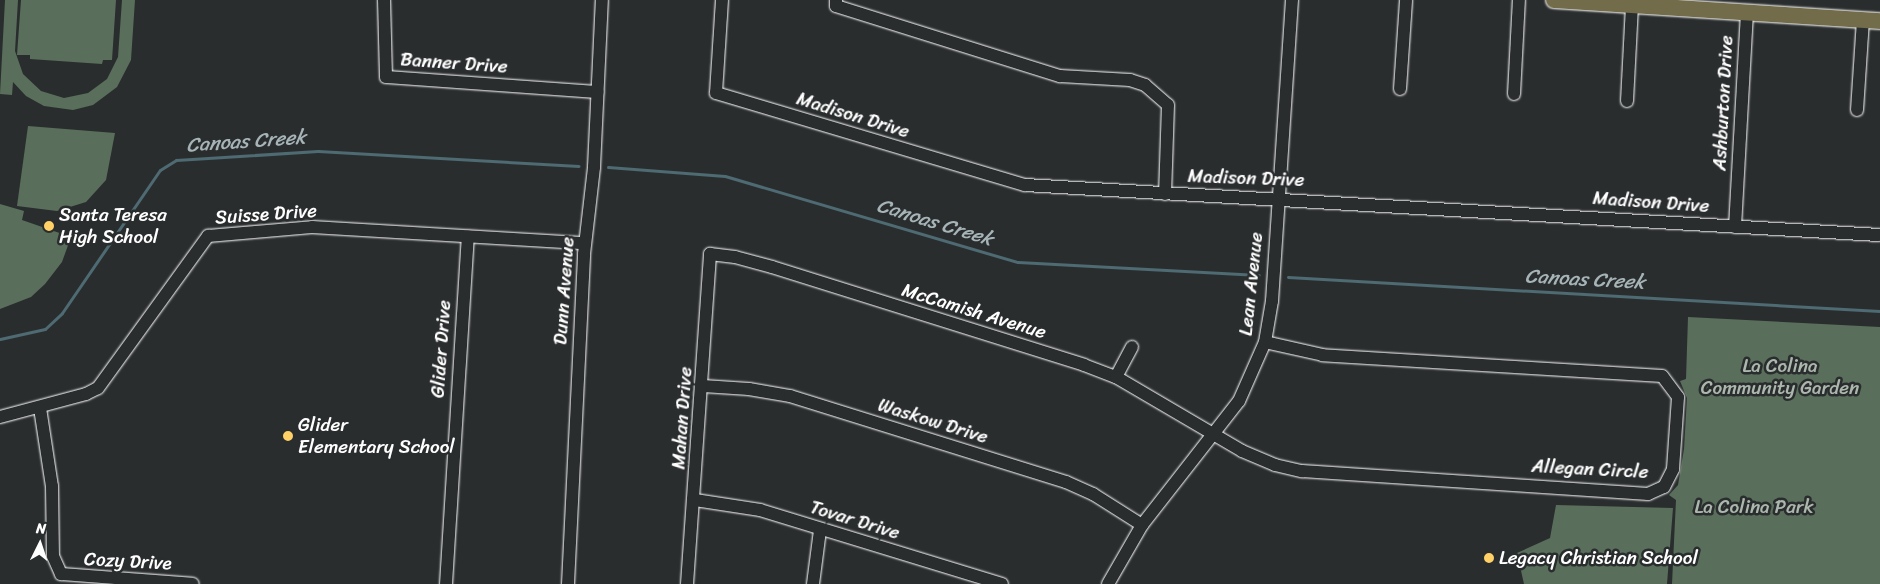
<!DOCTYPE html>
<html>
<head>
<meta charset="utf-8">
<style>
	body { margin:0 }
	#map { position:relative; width:1880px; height:584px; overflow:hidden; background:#2a2d2e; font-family:Sriracha,sans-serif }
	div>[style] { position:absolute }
	.green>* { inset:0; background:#596f5b }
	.stream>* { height:3px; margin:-1.5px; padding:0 1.5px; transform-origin:1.5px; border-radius:1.5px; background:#4e6a72 }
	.roads { filter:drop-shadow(0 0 1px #fff) drop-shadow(0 0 1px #fff) }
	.minor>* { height:12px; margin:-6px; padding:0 6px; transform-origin:6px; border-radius:6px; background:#2a2d2e }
	.major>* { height:16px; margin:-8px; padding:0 8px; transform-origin:8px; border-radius:8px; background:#736c4b }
	.dots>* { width:14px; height:14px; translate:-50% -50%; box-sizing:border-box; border:2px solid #2a2d2e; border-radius:50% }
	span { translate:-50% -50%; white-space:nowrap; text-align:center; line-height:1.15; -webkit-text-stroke:5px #2a2d2e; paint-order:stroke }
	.street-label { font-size:19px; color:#fff }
	.poi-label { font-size:19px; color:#fff }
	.left { translate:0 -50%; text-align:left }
	.park-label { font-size:19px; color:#acb7ad }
	.water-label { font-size:20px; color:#a6b4b8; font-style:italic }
	.north { position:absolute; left:15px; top:519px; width:50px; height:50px; -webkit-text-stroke:4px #2a2d2e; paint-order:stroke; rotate:4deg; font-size:14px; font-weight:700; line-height:20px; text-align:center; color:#fff }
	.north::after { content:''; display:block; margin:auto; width:18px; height:22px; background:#fff; clip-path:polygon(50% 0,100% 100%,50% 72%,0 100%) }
</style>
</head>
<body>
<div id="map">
	<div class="green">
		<div style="clip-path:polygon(5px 0,18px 0,15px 51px,23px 74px,41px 91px,64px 98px,88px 93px,107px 79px,118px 57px,122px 0,135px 0,131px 60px,117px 87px,93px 105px,73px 110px,44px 106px,26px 96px,13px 82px,12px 95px,0 94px)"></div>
		<div style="clip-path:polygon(21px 0,116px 0,112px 60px,103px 60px,102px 64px,30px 59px,30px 55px,17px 55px)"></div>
		<div style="clip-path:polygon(28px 126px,115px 133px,106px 180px,86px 202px,57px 211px,17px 206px)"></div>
		<div style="clip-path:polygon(0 204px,24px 211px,22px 220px,71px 237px,62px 262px,45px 284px,31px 297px,0 309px)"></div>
		<div style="clip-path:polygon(1688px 317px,1880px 327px,1880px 584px,1672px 584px,1676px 500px,1669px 495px,1678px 485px,1684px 449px,1687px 398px,1680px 381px,1686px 379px)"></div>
		<div style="clip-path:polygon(1556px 505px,1673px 508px,1667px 584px,1524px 584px,1517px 553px,1550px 538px)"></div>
	</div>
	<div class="stream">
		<div style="left:608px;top:167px;width:117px;rotate:4.4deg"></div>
		<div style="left:725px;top:176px;width:305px;rotate:16.4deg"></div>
		<div style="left:1018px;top:262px;width:241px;rotate:3.1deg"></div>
		<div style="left:1288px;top:277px;width:593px;rotate:3.29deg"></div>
		<div style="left:0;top:339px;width:46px;rotate:-12.5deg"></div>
		<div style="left:45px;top:329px;width:23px;rotate:-43deg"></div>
		<div style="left:62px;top:313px;width:173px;rotate:-55.6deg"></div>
		<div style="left:160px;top:170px;width:19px;rotate:-32deg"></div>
		<div style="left:176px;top:160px;width:142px;rotate:-3.6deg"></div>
		<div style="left:318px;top:151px;width:261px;rotate:3.3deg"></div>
	</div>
	<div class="roads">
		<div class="minor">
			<div style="left:384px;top:0;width:77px;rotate:88.5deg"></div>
			<div style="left:386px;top:77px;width:212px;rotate:4.1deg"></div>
			<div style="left:722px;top:0;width:93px;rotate:93.7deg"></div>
			<div style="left:716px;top:93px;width:322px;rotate:16.6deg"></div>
			<div style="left:1025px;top:185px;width:856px;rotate:3.35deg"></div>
			<div style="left:836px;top:0;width:6px;rotate:90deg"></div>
			<div style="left:836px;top:6px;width:235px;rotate:17.4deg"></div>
			<div style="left:1060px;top:76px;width:70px;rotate:3.3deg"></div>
			<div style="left:1130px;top:80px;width:16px;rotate:18deg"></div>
			<div style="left:1145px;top:85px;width:30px;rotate:41deg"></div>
			<div style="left:1168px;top:105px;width:89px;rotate:91.9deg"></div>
			<div style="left:1400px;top:89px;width:89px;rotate:-86.1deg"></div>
			<div style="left:1514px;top:94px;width:94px;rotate:-87deg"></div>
			<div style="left:1627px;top:101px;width:96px;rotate:-87deg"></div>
			<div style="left:1857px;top:110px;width:90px;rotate:-86.2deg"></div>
			<div style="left:1735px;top:227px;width:215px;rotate:-86.8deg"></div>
			<div style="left:1116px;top:377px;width:34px;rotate:-62deg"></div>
			<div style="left:703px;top:386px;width:46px;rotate:3.7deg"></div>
			<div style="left:749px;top:389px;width:42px;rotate:9.7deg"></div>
			<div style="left:790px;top:396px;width:289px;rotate:17.3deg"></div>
			<div style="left:1066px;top:482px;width:30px;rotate:24deg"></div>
			<div style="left:1093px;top:494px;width:58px;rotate:32.3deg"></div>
			<div style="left:40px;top:408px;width:79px;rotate:81.3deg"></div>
			<div style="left:52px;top:486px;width:70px;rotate:89.2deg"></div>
			<div style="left:53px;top:556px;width:20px;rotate:66deg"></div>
			<div style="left:61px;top:574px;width:132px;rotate:4.3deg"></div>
			<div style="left:0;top:417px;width:89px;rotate:-15deg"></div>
			<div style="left:86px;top:394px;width:13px;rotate:-27deg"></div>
			<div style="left:98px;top:388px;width:188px;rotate:-54.1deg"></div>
			<div style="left:208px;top:236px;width:104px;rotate:-4.9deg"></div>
			<div style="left:312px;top:227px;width:273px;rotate:3.4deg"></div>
			<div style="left:695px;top:500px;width:66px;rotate:8.7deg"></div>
			<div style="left:760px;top:510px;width:253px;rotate:17deg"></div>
			<div style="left:446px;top:584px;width:348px;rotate:-86.4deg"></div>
			<div style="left:568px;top:584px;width:330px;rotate:-87.2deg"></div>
			<div style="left:584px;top:254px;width:88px;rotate:-83.4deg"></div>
			<div style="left:594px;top:167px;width:167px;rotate:-87.3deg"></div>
			<div style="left:687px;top:584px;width:331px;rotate:-86deg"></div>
			<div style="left:710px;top:254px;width:25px;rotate:7deg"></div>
			<div style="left:735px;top:257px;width:38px;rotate:15deg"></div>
			<div style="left:772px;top:267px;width:327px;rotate:17.4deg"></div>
			<div style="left:1084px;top:365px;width:34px;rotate:21deg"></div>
			<div style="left:1116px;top:377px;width:146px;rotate:30.4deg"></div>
			<div style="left:1242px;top:451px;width:36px;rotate:23deg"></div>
			<div style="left:1275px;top:465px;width:28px;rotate:13deg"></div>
			<div style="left:1302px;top:471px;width:347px;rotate:3.8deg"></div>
			<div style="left:1648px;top:494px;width:17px;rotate:-24deg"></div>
			<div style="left:1664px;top:487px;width:20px;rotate:-63deg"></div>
			<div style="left:1673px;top:469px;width:72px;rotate:-86deg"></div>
			<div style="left:1678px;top:397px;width:26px;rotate:-127deg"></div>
			<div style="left:1662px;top:376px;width:340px;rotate:-176.5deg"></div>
			<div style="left:1323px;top:355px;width:59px;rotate:-167.4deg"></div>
			<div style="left:813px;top:584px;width:54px;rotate:-82.6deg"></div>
			<div style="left:1108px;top:584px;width:68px;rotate:-60deg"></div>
			<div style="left:1142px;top:525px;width:157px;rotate:-52deg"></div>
			<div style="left:1239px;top:401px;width:64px;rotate:-66.2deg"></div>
			<div style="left:1265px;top:342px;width:42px;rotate:-80.3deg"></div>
			<div style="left:1272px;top:301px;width:302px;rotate:-86.2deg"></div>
		</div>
		<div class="major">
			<div style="left:1554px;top:0;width:327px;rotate:3.7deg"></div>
		</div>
	</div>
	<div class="dots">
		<div style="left:49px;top:226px;background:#ffd166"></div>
		<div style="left:288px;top:436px;background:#ffd166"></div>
		<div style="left:1489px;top:558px;background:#ffd166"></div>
	</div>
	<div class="street-label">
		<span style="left:454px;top:63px;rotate:4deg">Banner Drive</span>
		<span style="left:1723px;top:103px;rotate:-87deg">Ashburton Drive</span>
		<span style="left:853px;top:115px;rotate:17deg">Madison Drive</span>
		<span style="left:1246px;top:178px;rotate:2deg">Madison Drive</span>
		<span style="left:1651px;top:202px;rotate:4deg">Madison Drive</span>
		<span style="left:266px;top:214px;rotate:-4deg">Suisse Drive</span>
		<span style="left:1251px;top:284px;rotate:-84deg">Lean Avenue</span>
		<span style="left:564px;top:291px;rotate:-86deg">Dunn Avenue</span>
		<span style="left:974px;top:311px;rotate:17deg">McCamish Avenue</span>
		<span style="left:441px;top:349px;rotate:-86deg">Glider Drive</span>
		<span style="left:682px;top:418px;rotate:-86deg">Mahan Drive</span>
		<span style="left:933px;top:421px;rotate:17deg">Waskow Drive</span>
		<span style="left:1590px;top:469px;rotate:3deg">Allegan Circle</span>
		<span style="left:855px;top:520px;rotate:17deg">Tovar Drive</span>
		<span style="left:128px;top:561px;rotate:3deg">Cozy Drive</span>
	</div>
	<div class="poi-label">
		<span class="left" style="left:59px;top:226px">Santa Teresa<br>High School</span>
		<span class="left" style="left:298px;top:436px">Glider<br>Elementary School</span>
		<span class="left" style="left:1499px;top:558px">Legacy Christian School</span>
	</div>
	<div class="park-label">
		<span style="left:1780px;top:377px">La Colina<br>Community Garden</span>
		<span style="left:1754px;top:507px">La Colina Park</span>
	</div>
	<div class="water-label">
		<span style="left:246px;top:141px;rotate:-4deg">Canoas Creek</span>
		<span style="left:935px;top:222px;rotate:17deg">Canoas Creek</span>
		<span style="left:1585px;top:279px;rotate:3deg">Canoas Creek</span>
	</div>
	<div class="north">N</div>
</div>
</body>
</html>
